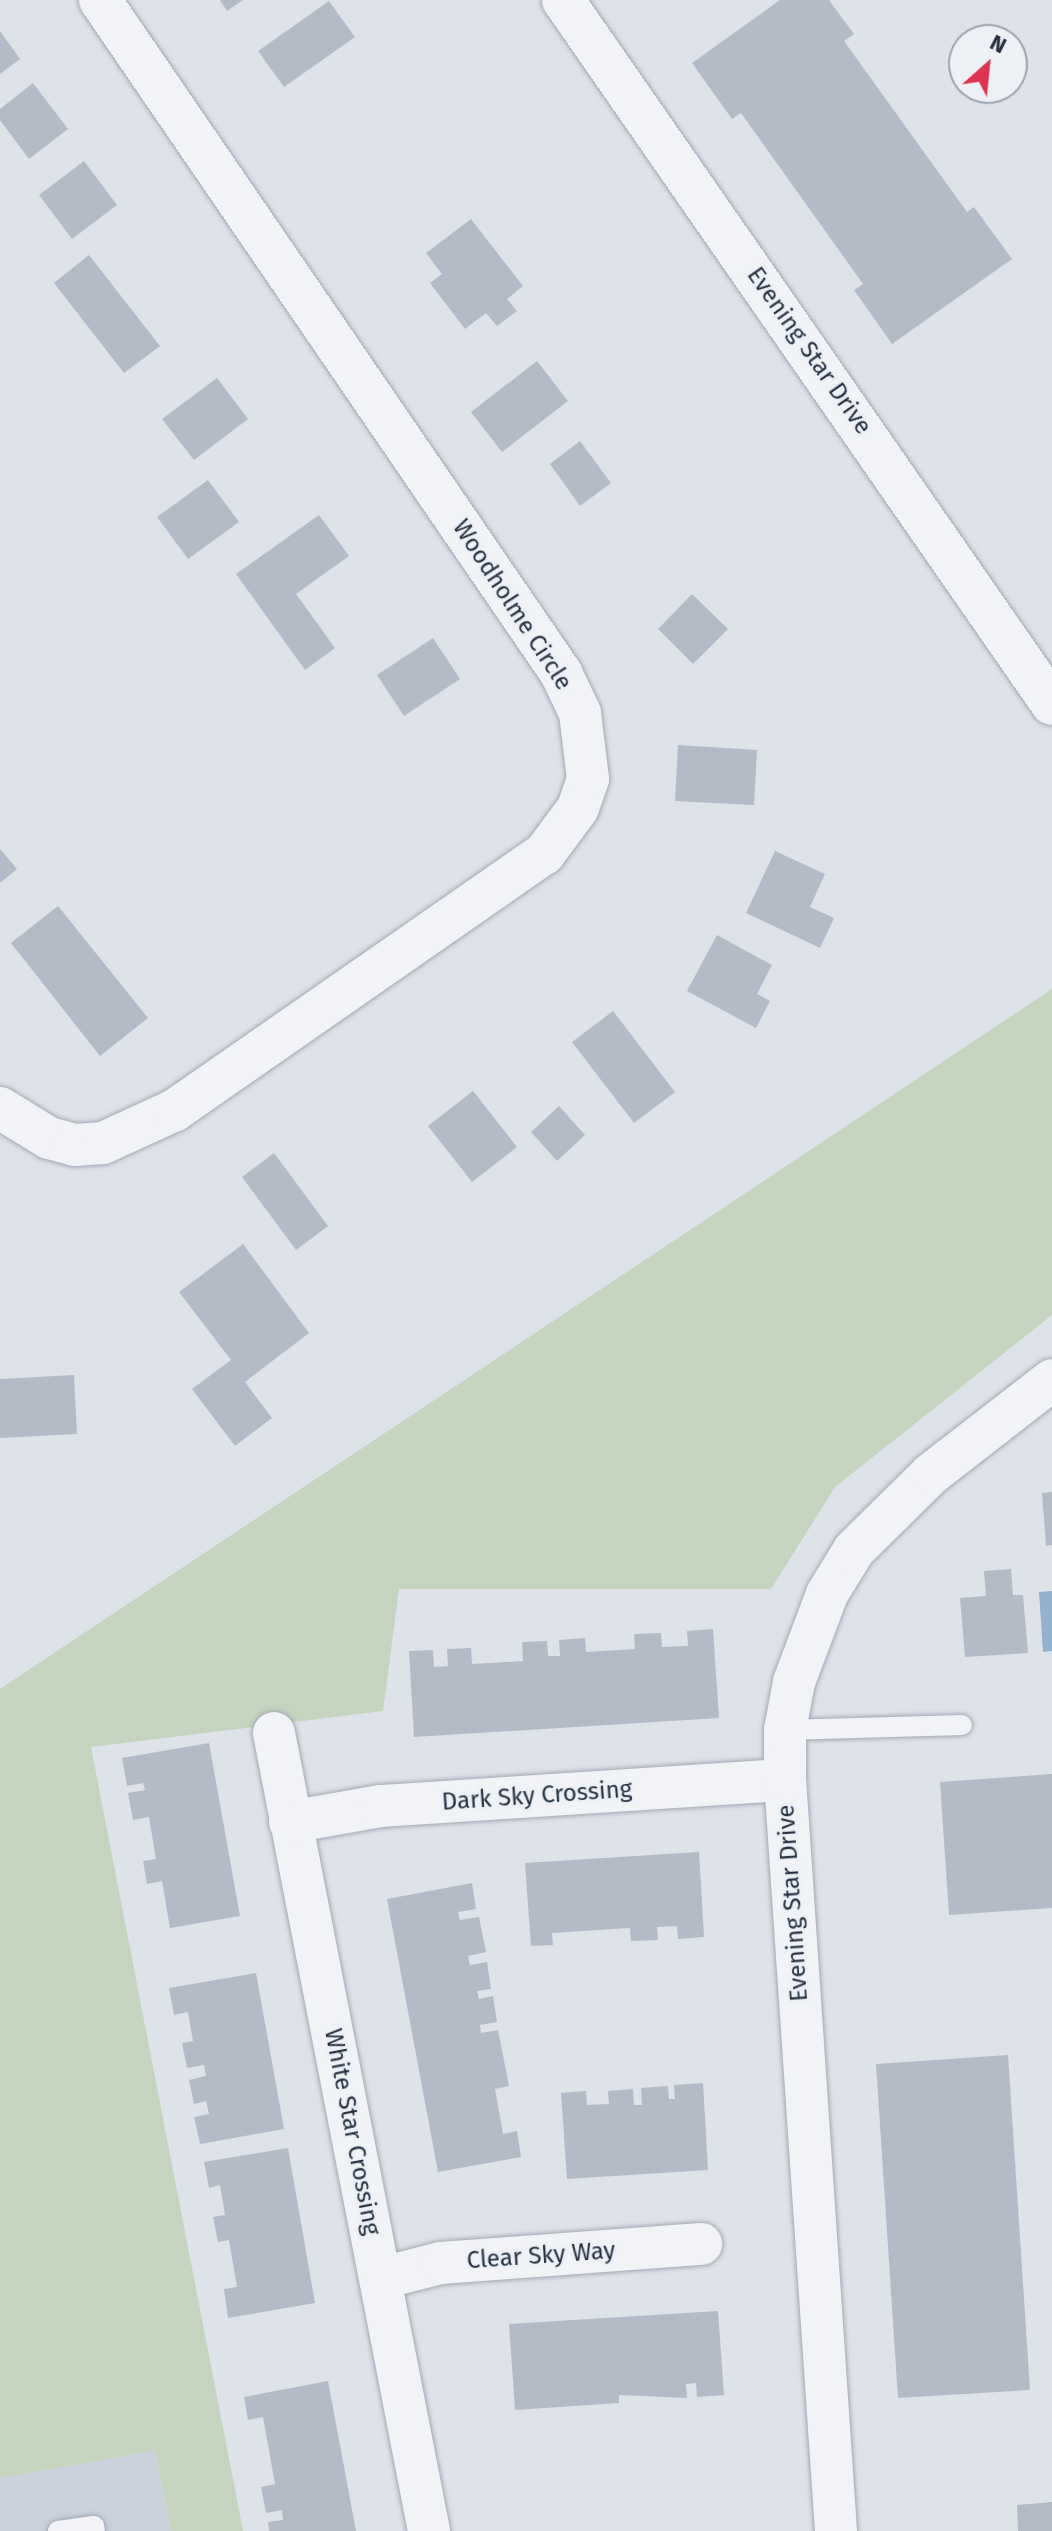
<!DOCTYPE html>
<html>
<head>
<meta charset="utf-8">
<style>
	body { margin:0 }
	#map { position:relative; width:1052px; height:2531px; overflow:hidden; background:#dee2e9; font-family:"Fira Sans",sans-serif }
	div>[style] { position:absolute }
	.built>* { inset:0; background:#cbd1db }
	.green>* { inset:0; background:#c4d4be }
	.water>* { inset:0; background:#94b1cd }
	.building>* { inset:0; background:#b4bbc6 }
	.roads { filter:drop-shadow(0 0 2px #a3a9b3) drop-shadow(0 0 2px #a3a9b3) }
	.lane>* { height:20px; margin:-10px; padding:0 10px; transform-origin:10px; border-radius:10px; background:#f1f3f7 }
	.street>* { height:42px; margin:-21px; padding:0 21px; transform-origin:21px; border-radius:21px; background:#f1f3f7 }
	span { translate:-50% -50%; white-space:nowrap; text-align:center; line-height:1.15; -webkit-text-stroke:6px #edf1f6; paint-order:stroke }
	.street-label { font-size:24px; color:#253041 }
	.north { position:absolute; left:948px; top:24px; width:80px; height:80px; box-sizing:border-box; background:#edf1f6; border:2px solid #9da4ae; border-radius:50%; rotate:27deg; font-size:22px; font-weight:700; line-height:32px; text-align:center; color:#253041 }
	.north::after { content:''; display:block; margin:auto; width:28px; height:36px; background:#dd3452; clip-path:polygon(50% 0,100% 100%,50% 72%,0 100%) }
</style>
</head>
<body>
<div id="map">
	<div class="built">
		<div style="clip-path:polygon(155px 2451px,171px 2531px,0 2531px,0 2478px)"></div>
	</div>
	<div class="green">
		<div style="clip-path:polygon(1052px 989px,1052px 1315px,835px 1487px,771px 1589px,399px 1589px,383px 1711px,91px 1747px,243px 2531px,171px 2531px,155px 2451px,0 2478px,0 1689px)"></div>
	</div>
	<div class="water">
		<div style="clip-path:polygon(1052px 1591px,1052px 1651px,1043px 1652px,1039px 1592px)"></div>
	</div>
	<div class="building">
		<div style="clip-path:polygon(220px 0,243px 0,227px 11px)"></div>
		<div style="clip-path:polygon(780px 0,829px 0,854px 34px,844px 41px,967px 212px,974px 207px,1012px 259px,892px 344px,854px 290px,863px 284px,741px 113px,732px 119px,692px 63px)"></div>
		<div style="clip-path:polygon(329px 1px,355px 37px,284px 87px,258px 51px)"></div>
		<div style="clip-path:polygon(0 31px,20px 59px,0 74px)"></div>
		<div style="clip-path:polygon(33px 83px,68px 129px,29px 159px,0 120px,0 109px)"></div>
		<div style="clip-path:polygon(84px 161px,117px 205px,72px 239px,39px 195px)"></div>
		<div style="clip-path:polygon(471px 219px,523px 286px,507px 299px,517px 311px,497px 326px,486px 313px,465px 329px,430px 283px,442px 274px,426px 253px)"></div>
		<div style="clip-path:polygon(89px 255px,160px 346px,124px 373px,54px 283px)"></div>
		<div style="clip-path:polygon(537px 361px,568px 401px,502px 452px,471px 412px)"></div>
		<div style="clip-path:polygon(217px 378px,248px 419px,194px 460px,162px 419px)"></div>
		<div style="clip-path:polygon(580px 441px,611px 483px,580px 506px,550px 464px)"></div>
		<div style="clip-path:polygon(208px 480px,239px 522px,188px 559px,157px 517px)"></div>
		<div style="clip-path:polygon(319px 515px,349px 556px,296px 594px,335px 648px,305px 670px,236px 574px)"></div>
		<div style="clip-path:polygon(692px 594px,728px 629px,693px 664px,658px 629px)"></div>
		<div style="clip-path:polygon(433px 638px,460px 679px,404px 716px,377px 675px)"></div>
		<div style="clip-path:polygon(678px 745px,757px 750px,754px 805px,675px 801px)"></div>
		<div style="clip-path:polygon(0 849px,17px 869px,0 883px)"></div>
		<div style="clip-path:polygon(775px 851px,825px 874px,810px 907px,834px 918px,820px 948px,746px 913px)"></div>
		<div style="clip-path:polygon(58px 906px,148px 1018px,100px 1056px,11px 943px)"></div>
		<div style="clip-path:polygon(717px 935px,772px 965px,757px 994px,770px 1001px,756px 1028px,687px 991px)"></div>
		<div style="clip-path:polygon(613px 1011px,675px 1092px,634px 1123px,572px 1042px)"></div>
		<div style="clip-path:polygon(473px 1091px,517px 1147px,472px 1182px,428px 1126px)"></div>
		<div style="clip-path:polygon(559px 1106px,585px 1135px,557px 1161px,531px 1132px)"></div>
		<div style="clip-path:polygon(274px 1153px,328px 1226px,296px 1250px,242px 1177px)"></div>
		<div style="clip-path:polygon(243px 1244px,309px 1333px,245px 1382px,272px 1418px,235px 1446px,192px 1389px,231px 1360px,179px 1292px)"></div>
		<div style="clip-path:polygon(74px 1375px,77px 1434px,0 1438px,0 1379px)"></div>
		<div style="clip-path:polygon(1052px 1492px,1052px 1545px,1046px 1546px,1042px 1493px)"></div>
		<div style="clip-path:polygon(1011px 1569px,1013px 1595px,1023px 1595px,1028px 1653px,965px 1657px,960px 1598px,986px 1596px,984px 1571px)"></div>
		<div style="clip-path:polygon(713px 1629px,719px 1718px,414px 1737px,409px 1651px,433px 1650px,434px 1667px,448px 1666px,447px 1649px,471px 1648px,472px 1664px,523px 1661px,522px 1642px,547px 1641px,548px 1656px,560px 1656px,559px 1640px,585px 1638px,586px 1652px,635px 1649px,634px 1634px,661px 1633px,662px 1647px,688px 1646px,687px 1631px)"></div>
		<div style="clip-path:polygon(209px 1743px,240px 1916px,170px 1928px,162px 1881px,147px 1884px,143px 1861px,156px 1859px,149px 1817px,133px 1820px,128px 1793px,145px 1790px,143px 1783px,127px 1786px,122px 1758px)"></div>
		<div style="clip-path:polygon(1052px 1774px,1052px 1908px,949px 1915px,940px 1782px)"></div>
		<div style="clip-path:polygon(699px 1852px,704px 1937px,678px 1939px,677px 1926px,657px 1927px,658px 1940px,631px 1941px,630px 1928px,552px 1933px,553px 1945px,531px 1946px,525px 1863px)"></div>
		<div style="clip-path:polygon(472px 1883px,476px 1909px,458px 1912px,460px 1920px,479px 1917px,486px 1952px,468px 1956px,470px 1965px,487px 1962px,491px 1989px,477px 1991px,479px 1999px,493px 1996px,497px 2022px,480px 2025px,481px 2033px,498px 2030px,509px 2086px,495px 2089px,503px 2134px,517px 2131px,521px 2157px,438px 2172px,387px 1899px)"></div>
		<div style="clip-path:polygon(256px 1973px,284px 2129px,200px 2144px,194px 2117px,209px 2114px,206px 2101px,194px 2104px,189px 2080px,206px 2076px,204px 2065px,187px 2068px,182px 2043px,193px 2041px,188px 2012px,174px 2015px,169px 1988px)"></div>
		<div style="clip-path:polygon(1008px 2055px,1030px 2390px,898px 2398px,876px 2064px)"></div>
		<div style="clip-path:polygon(703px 2083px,708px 2170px,567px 2179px,561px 2093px,586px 2091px,587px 2105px,609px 2104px,608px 2091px,633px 2089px,634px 2105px,642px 2105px,641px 2088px,668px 2086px,669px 2099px,675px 2099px,674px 2085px)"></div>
		<div style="clip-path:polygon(288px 2148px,315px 2303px,228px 2318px,224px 2289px,237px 2287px,229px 2240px,218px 2242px,213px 2217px,225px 2215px,220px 2185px,209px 2188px,204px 2162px)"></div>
		<div style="clip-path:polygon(718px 2311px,724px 2395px,697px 2397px,696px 2383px,686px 2384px,687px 2398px,619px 2395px,619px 2403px,515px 2410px,509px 2324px)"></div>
		<div style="clip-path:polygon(328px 2381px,356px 2531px,269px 2531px,268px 2522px,283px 2520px,282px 2510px,266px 2513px,261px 2487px,275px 2484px,263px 2417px,248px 2420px,244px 2397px)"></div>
		<div style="clip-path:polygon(1052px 2502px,1052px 2531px,1018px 2531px,1017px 2505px)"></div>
	</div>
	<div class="roads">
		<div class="lane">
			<div style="left:785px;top:1730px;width:177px;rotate:-1.6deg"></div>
			<div style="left:58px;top:2531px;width:36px;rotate:-8deg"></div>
			<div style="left:94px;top:2526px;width:5px;rotate:79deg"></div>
		</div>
		<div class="street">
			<div style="left:563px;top:0;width:857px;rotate:55.22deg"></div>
			<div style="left:0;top:1108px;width:57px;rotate:31.5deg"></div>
			<div style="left:49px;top:1138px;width:27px;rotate:15deg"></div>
			<div style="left:75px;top:1145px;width:28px;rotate:-4deg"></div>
			<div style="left:103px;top:1143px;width:79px;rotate:-24.6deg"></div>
			<div style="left:175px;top:1110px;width:449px;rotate:-34.8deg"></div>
			<div style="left:544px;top:854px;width:57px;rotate:-53.5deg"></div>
			<div style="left:578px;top:808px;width:31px;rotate:-71deg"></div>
			<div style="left:588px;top:779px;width:66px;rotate:-96.9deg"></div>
			<div style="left:580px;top:713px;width:44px;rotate:-115.4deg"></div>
			<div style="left:561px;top:673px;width:816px;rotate:-124.41deg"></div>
			<div style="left:274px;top:1733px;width:813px;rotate:79.01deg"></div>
			<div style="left:290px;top:1822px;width:92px;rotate:-10deg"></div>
			<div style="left:381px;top:1806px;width:405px;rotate:-3.7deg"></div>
			<div style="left:382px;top:2278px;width:61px;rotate:-14.3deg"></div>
			<div style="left:441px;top:2263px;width:261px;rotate:-4.2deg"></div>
			<div style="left:836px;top:2531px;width:753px;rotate:-93.88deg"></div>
			<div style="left:785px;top:1780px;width:50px;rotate:-90deg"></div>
			<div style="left:785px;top:1730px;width:49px;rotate:-79.4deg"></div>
			<div style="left:794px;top:1682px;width:94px;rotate:-69.4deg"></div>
			<div style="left:827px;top:1594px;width:52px;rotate:-58.5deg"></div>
			<div style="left:854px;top:1550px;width:108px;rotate:-44.6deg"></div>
			<div style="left:931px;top:1474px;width:153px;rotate:-37.8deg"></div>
		</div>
	</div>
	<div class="street-label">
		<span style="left:809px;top:351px;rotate:55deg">Evening Star Drive</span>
		<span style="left:512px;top:605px;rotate:57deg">Woodholme Circle</span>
		<span style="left:537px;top:1796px;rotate:-4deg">Dark Sky Crossing</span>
		<span style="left:793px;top:1903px;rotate:-94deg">Evening Star Drive</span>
		<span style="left:352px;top:2132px;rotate:79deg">White Star Crossing</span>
		<span style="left:541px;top:2256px;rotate:-4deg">Clear Sky Way</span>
	</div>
	<div class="north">N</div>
</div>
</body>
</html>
